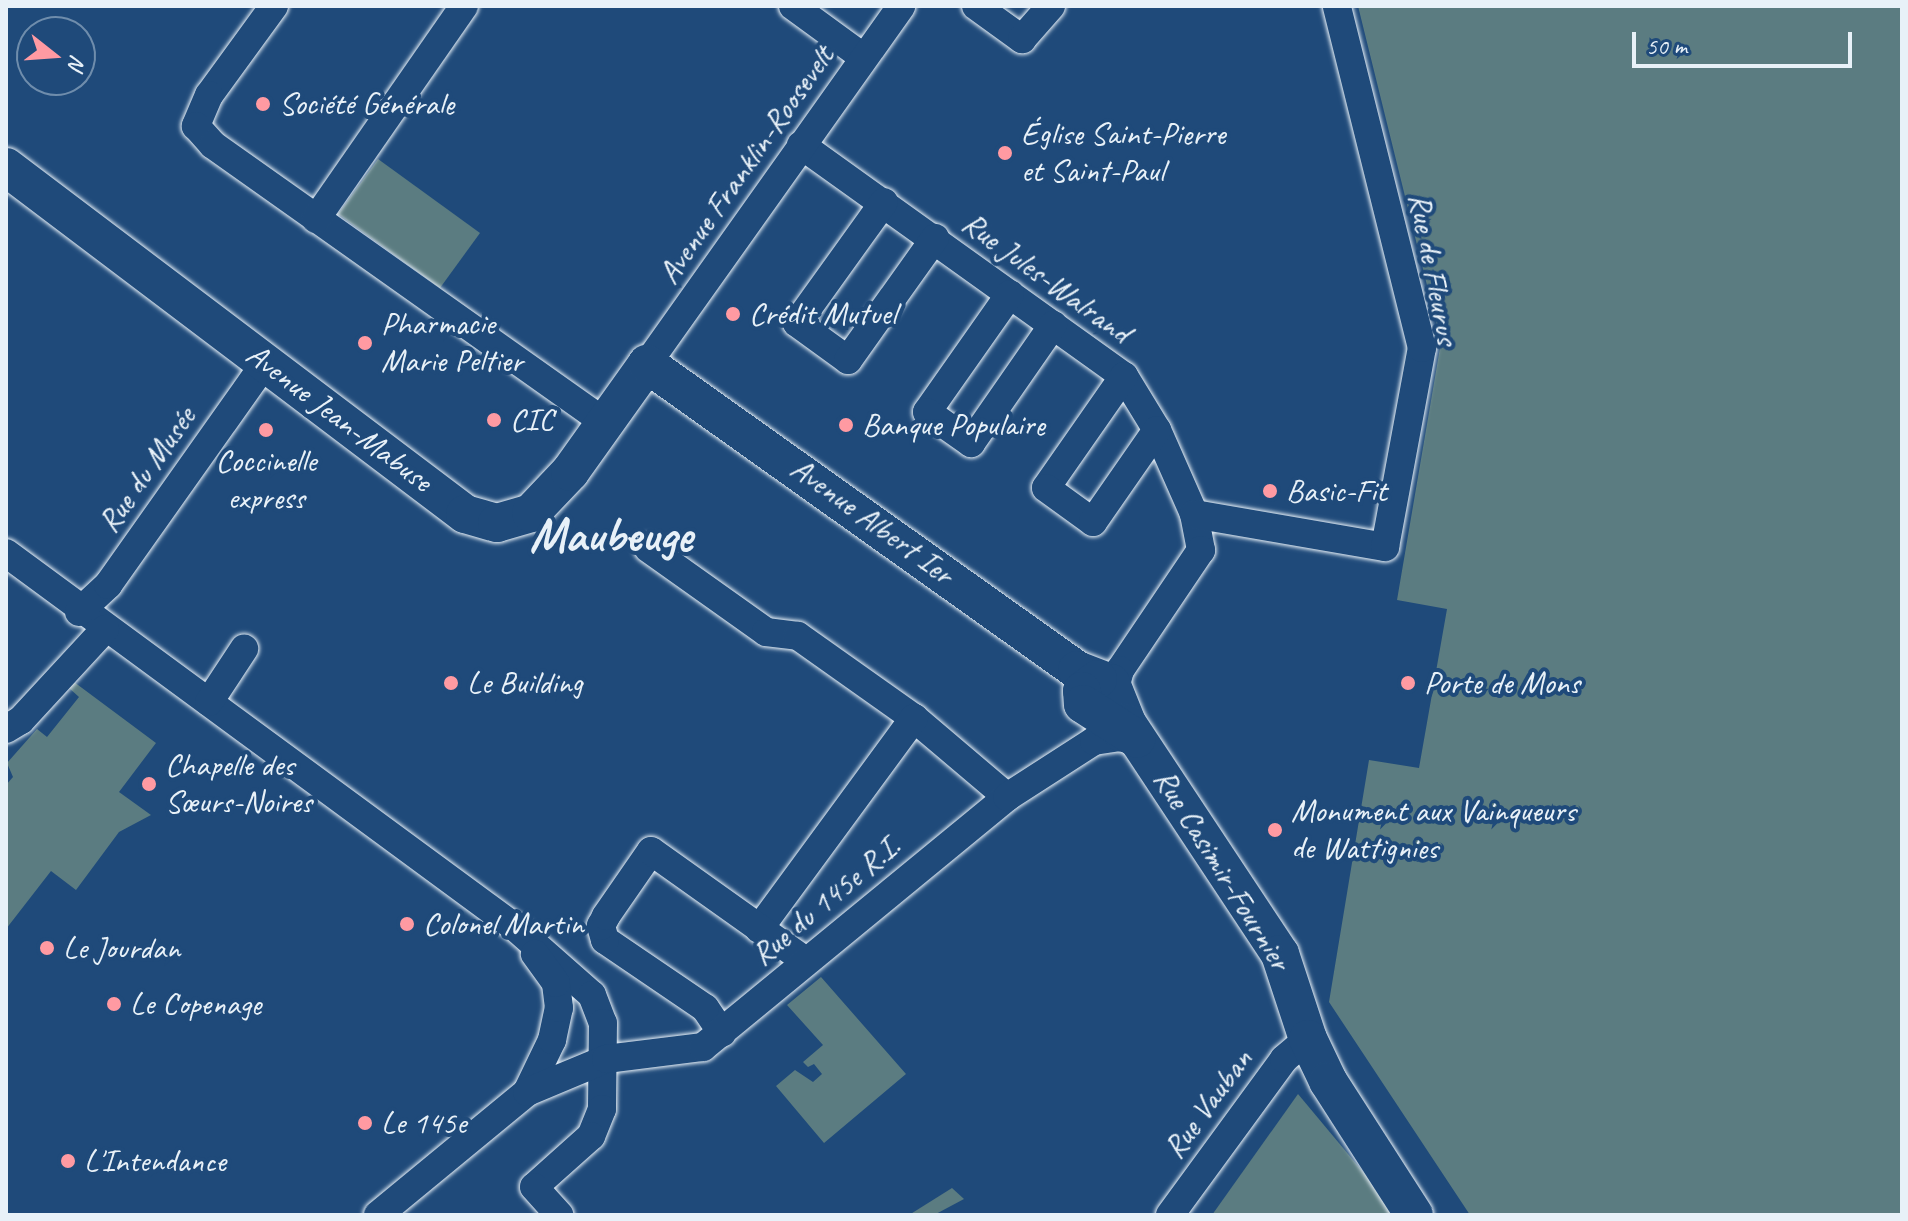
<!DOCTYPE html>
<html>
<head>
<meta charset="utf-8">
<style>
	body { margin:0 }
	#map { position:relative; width:1908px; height:1221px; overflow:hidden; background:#1f4a7a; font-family:Caveat,sans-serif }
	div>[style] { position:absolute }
	.green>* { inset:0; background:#5b7c81 }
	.roads { filter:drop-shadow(0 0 2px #e8f1f8) drop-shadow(0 0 2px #e8f1f8) }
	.minor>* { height:28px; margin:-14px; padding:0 14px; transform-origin:14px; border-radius:14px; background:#1f4a7a }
	.secondary>* { height:38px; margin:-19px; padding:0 19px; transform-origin:19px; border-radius:19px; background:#1f4a7a }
	.dots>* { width:22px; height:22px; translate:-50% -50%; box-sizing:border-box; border:4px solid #1f4a7a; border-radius:50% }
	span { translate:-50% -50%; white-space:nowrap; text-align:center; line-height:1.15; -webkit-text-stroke:8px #1f4a7a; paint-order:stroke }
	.poi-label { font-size:32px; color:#e8f1f8 }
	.left { translate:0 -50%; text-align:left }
	.street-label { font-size:32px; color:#e8f1f8 }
	.town-label { font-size:48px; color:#e8f1f8; font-weight:700 }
	.frame { position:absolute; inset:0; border:8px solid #e8f1f8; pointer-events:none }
	.north { position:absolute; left:16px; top:16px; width:80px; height:80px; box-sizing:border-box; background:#1f4a7a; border:2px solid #6f8dac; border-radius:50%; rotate:107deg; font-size:22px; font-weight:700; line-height:32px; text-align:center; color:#e8f1f8 }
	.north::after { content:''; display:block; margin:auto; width:28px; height:36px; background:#ff9aa2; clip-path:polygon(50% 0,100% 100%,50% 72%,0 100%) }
	.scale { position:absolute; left:1632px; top:32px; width:220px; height:36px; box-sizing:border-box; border:4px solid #e8f1f8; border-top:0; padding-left:10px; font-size:24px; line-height:28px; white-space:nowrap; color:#e8f1f8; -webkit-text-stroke:6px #1f4a7a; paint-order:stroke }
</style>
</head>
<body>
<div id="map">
	<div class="green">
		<div style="clip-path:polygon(1358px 6px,1902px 6px,1902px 1215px,1470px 1215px,1329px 1002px,1369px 760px,1419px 768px,1447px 609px,1397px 600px,1441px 342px)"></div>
		<div style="clip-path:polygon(378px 159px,480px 233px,440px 288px,338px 214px)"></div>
		<div style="clip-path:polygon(74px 682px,156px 743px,119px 792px,151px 815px,119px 832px,76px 890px,51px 871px,6px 929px,6px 785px,13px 777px,7px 763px,37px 729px,47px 737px,79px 697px,69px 688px)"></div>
		<div style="clip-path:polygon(821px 977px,906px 1074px,824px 1143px,776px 1086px,795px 1070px,813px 1082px,822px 1074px,814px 1064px,808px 1067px,803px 1062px,823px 1045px,787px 1005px)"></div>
		<div style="clip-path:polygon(1298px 1094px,1399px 1215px,1212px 1215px)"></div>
		<div style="clip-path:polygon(952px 1188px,964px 1199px,934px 1215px,909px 1215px)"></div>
	</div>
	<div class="roads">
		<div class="minor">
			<div style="left:274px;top:6px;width:110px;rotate:126.1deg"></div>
			<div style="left:209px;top:95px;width:34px;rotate:113deg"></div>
			<div style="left:196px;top:126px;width:25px;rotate:48deg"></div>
			<div style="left:213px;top:145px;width:481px;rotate:35.3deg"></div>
			<div style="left:793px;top:6px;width:87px;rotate:36.1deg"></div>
			<div style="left:976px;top:6px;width:57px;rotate:35.7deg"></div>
			<div style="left:1022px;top:39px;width:44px;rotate:-48.7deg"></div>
			<div style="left:801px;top:145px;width:397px;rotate:35.6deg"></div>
			<div style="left:1124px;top:376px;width:63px;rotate:58.6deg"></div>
			<div style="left:1157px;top:430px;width:92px;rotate:66.2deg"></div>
			<div style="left:1194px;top:514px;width:37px;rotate:79deg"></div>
			<div style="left:1201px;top:550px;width:145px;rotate:124deg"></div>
			<div style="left:1120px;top:670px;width:20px;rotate:105deg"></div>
			<div style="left:884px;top:202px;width:149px;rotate:125.7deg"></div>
			<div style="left:797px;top:323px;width:63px;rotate:36deg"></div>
			<div style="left:848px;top:360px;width:150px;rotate:-54.5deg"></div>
			<div style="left:316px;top:219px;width:259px;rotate:-55.2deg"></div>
			<div style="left:1010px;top:294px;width:144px;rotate:125.1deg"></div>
			<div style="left:927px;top:412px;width:54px;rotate:35.2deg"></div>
			<div style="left:971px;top:443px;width:144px;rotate:-55.2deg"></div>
			<div style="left:647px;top:364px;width:439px;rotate:-54.6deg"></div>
			<div style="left:1124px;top:376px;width:136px;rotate:124.9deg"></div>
			<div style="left:1046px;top:488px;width:58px;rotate:35.9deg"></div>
			<div style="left:1093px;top:522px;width:112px;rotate:-55.2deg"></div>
			<div style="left:1194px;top:514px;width:194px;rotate:9.8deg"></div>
			<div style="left:1385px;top:547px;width:202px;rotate:-79.5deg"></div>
			<div style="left:1422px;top:348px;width:352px;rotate:-104deg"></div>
			<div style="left:648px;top:548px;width:145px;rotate:35.4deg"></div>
			<div style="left:766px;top:632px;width:32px;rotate:7deg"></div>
			<div style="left:798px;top:636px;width:142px;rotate:35.3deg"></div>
			<div style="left:914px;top:718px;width:122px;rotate:40.3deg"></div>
			<div style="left:6px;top:553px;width:633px;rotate:36.33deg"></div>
			<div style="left:516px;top:928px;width:101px;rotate:41.4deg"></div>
			<div style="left:592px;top:995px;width:30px;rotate:69deg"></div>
			<div style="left:603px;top:1023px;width:86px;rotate:90.7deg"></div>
			<div style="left:602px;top:1109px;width:29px;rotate:112deg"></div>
			<div style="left:591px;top:1136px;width:76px;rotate:138.2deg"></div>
			<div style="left:534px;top:1187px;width:38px;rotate:48deg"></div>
			<div style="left:79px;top:612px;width:40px;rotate:-43deg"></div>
			<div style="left:108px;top:585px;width:273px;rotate:-54.7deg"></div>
			<div style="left:209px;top:702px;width:64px;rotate:-56.6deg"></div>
			<div style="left:6px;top:729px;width:17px;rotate:-31deg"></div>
			<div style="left:21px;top:720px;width:124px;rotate:-47.3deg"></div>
			<div style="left:759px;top:929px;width:262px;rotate:-53.7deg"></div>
			<div style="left:722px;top:1033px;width:30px;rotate:-124deg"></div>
			<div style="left:705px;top:1008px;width:121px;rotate:-145.8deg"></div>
			<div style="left:605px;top:940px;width:15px;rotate:-106deg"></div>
			<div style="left:601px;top:926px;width:11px;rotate:-63deg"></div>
			<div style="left:606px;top:916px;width:79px;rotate:-55.3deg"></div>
			<div style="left:651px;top:851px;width:190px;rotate:35.4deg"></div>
			<div style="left:527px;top:1092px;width:58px;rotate:-64.3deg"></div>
			<div style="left:552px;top:1040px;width:33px;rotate:-78deg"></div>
			<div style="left:559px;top:1008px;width:25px;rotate:-97deg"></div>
			<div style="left:556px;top:983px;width:36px;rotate:-126deg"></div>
			<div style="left:378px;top:1215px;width:193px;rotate:-39.5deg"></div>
			<div style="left:527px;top:1092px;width:86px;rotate:-22.7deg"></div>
			<div style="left:606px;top:1059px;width:98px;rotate:-7.1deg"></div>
			<div style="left:703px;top:1047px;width:394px;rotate:-39.4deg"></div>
			<div style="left:1007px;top:797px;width:103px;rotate:-32.8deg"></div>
			<div style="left:1094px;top:741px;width:25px;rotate:-9deg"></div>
			<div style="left:1119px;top:737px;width:19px;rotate:12deg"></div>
			<div style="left:1170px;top:1215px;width:193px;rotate:-53.8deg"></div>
			<div style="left:1284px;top:1059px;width:31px;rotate:-40deg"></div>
		</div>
		<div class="secondary">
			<div style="left:6px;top:167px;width:575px;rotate:37.09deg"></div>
			<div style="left:465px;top:514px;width:33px;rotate:16deg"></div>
			<div style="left:497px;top:523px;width:35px;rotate:-16deg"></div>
			<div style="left:531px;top:513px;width:57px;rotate:-46.4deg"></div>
			<div style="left:570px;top:472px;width:133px;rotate:-54.5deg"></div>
			<div style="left:647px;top:364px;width:528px;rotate:35.44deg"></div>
			<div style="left:1077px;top:670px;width:36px;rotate:21deg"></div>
			<div style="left:1111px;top:683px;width:43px;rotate:68.2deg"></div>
			<div style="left:1127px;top:723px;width:277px;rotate:56.5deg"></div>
			<div style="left:1280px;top:954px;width:89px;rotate:71.8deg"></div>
			<div style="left:1308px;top:1039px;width:47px;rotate:64.5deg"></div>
			<div style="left:1328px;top:1081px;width:159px;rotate:57.3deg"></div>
			<div style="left:1098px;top:679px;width:20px;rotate:143deg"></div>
			<div style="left:1082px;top:691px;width:13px;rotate:86deg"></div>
			<div style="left:1083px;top:704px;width:64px;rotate:32.9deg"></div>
		</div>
	</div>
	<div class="dots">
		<div style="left:263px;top:104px;background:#ff9aa2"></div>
		<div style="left:1005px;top:153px;background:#ff9aa2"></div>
		<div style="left:733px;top:314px;background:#ff9aa2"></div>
		<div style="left:365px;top:343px;background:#ff9aa2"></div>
		<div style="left:494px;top:420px;background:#ff9aa2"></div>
		<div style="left:846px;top:425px;background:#ff9aa2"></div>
		<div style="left:266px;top:430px;background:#ff9aa2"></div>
		<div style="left:1270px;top:491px;background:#ff9aa2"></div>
		<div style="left:451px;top:683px;background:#ff9aa2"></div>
		<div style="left:1408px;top:683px;background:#ff9aa2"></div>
		<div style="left:149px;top:784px;background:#ff9aa2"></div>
		<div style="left:1275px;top:830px;background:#ff9aa2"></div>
		<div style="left:407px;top:924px;background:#ff9aa2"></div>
		<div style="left:47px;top:948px;background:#ff9aa2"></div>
		<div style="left:114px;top:1004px;background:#ff9aa2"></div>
		<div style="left:365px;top:1123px;background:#ff9aa2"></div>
		<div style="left:68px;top:1161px;background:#ff9aa2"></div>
	</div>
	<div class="poi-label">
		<span class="left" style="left:279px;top:104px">Société Générale</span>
		<span class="left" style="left:1021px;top:153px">Église Saint-Pierre<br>et Saint-Paul</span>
		<span class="left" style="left:749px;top:314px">Crédit Mutuel</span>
		<span class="left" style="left:381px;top:343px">Pharmacie<br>Marie Peltier</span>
		<span class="left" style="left:510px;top:420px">CIC</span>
		<span class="left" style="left:862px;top:425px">Banque Populaire</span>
		<span style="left:266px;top:480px">Coccinelle<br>express</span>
		<span class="left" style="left:1286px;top:491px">Basic-Fit</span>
		<span class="left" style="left:467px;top:683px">Le Building</span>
		<span class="left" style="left:1424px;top:683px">Porte de Mons</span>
		<span class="left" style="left:165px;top:784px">Chapelle des<br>Sœurs-Noires</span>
		<span class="left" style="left:1291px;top:830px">Monument aux Vainqueurs<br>de Wattignies</span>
		<span class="left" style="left:423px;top:924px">Colonel Martin</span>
		<span class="left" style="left:63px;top:948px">Le Jourdan</span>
		<span class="left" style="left:130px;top:1004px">Le Copenage</span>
		<span class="left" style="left:381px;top:1123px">Le 145e</span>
		<span class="left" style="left:84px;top:1161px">L'Intendance</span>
	</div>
	<div class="street-label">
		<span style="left:746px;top:165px;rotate:-55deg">Avenue Franklin-Roosevelt</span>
		<span style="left:1433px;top:269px;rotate:79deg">Rue de Fleurus</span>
		<span style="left:1046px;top:278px;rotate:36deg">Rue Jules-Walrand</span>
		<span style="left:339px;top:418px;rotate:37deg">Avenue Jean-Mabuse</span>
		<span style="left:147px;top:470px;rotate:-55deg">Rue du Musée</span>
		<span style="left:872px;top:521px;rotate:36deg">Avenue Albert Ier</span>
		<span style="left:1222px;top:870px;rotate:58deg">Rue Casimir-Fournier</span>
		<span style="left:826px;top:901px;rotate:-40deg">Rue du 145e R.I.</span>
		<span style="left:1208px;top:1104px;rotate:-54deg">Rue Vauban</span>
	</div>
	<div class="town-label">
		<span style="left:611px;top:536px">Maubeuge</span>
	</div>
	<div class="frame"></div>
	<div class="north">N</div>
	<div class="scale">50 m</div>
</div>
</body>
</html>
